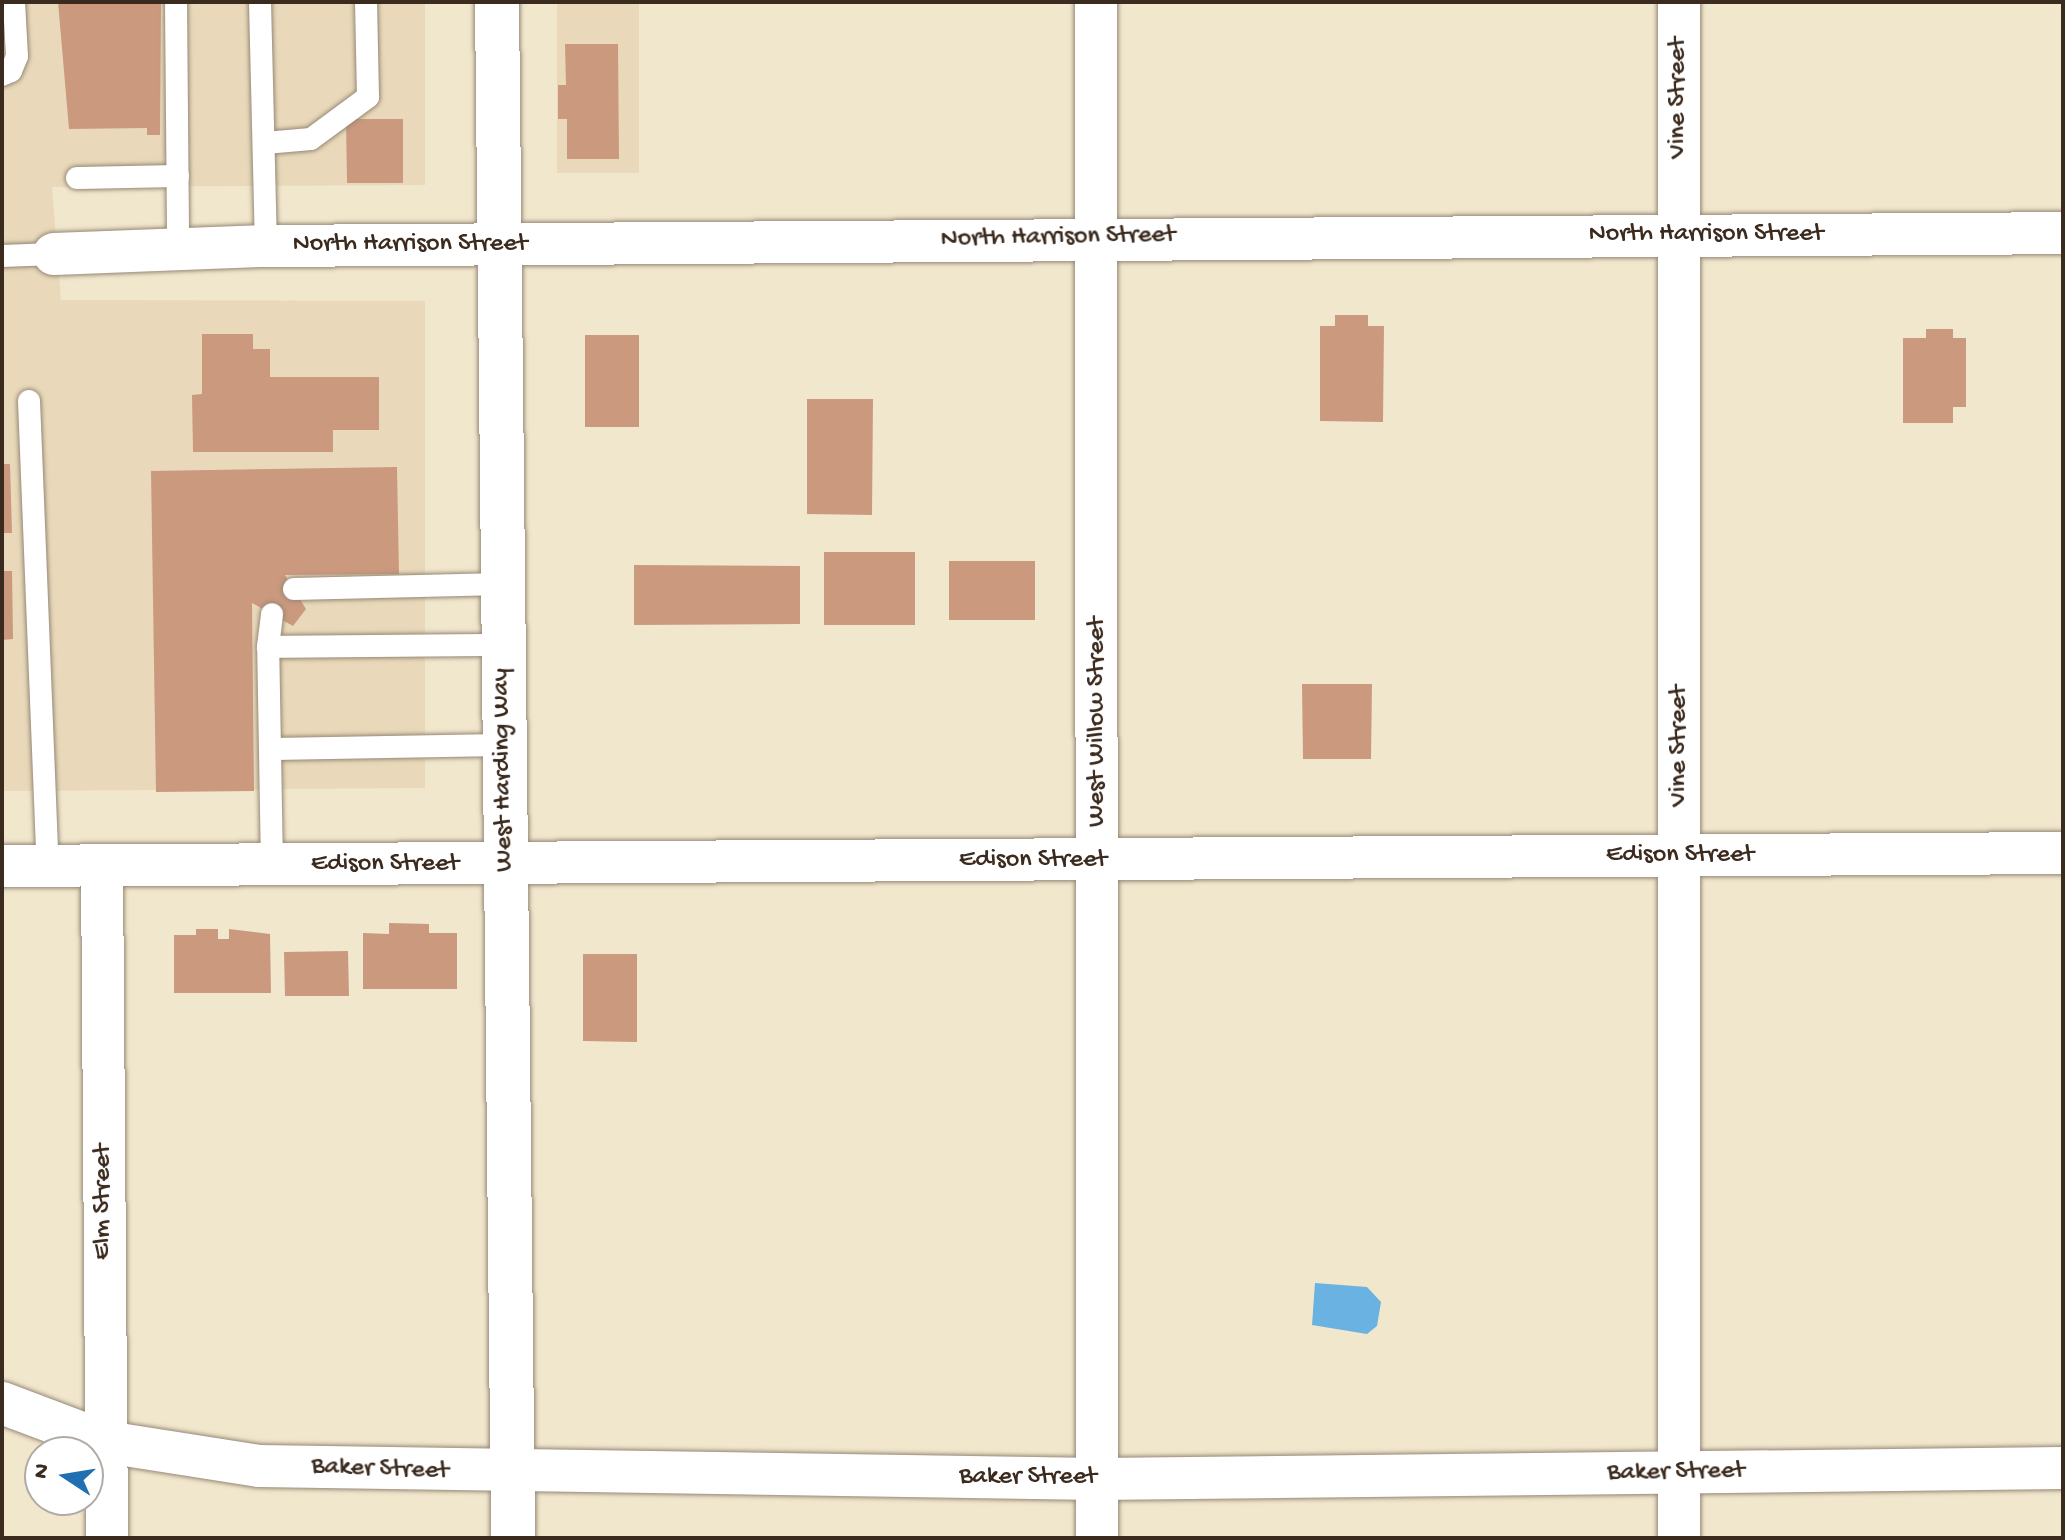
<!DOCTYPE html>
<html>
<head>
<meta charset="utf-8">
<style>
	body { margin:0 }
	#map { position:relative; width:2065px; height:1540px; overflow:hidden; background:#f1e7cd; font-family:"Gochi Hand",sans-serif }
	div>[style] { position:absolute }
	.built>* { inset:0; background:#e9d9ba }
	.water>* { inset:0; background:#69b2e1 }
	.building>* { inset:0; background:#cb997e }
	.roads { filter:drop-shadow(0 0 2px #968876) drop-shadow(0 0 2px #968876) }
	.lane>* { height:22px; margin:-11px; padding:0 11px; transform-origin:11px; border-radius:11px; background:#fff }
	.street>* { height:42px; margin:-21px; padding:0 21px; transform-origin:21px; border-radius:21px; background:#fff }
	.secondary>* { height:44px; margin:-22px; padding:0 22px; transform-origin:22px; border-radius:22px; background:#fff }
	span { translate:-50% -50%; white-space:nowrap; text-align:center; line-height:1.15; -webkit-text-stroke:6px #fff; paint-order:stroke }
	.street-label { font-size:26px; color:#3b2a1e }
	.frame { position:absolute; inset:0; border:4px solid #3b2a1e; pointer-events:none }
	.north { position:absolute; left:24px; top:1436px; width:80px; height:80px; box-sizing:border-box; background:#fff; border:2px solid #b1aaa5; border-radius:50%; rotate:282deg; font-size:22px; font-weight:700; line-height:32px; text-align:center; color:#3b2a1e }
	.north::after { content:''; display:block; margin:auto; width:28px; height:36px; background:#1f6fb2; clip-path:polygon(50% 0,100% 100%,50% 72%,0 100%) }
</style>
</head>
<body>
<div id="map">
	<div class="built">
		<div style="clip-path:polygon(2px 2px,425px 2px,425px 185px,52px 187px,61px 300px,425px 301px,425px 788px,2px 791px)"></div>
		<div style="clip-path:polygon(557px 2px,639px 2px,639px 173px,557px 173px)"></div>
	</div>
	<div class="water">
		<div style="clip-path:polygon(1315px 1283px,1367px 1287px,1381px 1302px,1377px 1326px,1367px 1334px,1312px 1325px)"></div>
	</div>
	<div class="building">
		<div style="clip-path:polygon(58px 2px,161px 2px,160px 135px,147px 135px,147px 128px,69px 129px)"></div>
		<div style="clip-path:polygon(565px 44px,618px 44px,619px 159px,567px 159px,567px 119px,558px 119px,558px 85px,566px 85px)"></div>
		<div style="clip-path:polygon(346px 119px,403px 119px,403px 183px,347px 183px)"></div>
		<div style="clip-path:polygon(1335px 315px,1368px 315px,1368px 326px,1384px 326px,1383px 422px,1320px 421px,1320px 326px,1335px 326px)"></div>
		<div style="clip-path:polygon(1926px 329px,1953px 329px,1953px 338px,1966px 338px,1966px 407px,1953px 407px,1953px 423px,1903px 423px,1903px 338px,1926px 338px)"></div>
		<div style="clip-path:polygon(202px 334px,253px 334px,253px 349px,270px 349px,270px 377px,379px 377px,379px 430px,333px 430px,333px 452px,193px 452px,192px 395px,202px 394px)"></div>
		<div style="clip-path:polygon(585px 335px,639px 335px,639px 427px,585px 427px)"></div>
		<div style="clip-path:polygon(807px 399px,873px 399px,872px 515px,807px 514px)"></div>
		<div style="clip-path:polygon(2px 464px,10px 464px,12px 533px,2px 533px)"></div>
		<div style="clip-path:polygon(397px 467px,399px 574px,285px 575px,306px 609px,293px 626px,252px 603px,254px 791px,156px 792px,151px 471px)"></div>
		<div style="clip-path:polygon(824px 552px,915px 552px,915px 625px,824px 625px)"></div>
		<div style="clip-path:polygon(949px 561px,1035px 561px,1035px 620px,949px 620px)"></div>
		<div style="clip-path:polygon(634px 565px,800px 566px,800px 624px,634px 625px)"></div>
		<div style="clip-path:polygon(2px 571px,12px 571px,13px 639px,2px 640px)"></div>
		<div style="clip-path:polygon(1302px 684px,1372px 684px,1371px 759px,1303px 759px)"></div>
		<div style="clip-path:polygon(389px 923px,429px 924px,429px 933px,457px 933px,457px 989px,363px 989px,363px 933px,389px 934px)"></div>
		<div style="clip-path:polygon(196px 929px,218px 929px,218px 939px,229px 939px,229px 929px,270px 934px,271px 993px,174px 993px,174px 935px,196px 935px)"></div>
		<div style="clip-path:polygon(348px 951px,349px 996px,285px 996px,284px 952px)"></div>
		<div style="clip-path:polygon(583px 954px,637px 954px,637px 1042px,583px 1041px)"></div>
	</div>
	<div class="roads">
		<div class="lane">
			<div style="left:176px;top:2px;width:247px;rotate:89.5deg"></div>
			<div style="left:260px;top:2px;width:244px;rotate:88.6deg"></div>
			<div style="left:2px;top:75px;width:10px;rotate:-24deg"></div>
			<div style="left:11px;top:71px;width:16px;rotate:-68deg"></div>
			<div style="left:17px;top:56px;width:54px;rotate:-93.2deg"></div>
			<div style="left:265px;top:143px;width:46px;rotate:-5deg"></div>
			<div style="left:311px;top:139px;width:71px;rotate:-36.4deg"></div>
			<div style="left:368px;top:97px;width:95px;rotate:-91.2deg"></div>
			<div style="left:77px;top:178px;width:101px;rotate:-1.1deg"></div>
			<div style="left:2px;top:256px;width:52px;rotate:-2.2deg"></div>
			<div style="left:29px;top:401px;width:465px;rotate:87.7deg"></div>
			<div style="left:294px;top:589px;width:208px;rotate:-1.4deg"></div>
			<div style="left:268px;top:647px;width:33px;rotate:-83deg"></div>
			<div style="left:270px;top:749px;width:234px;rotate:-1deg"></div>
			<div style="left:272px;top:866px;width:219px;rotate:-91deg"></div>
			<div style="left:268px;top:647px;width:235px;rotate:-0.5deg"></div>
		</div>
		<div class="street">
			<div style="left:1096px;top:2px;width:1536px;rotate:89.96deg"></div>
			<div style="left:54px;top:254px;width:212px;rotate:-2.2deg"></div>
			<div style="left:266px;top:246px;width:1797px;rotate:-0.41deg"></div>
			<div style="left:2px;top:866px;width:2061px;rotate:-0.36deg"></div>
			<div style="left:102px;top:867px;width:671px;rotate:89.57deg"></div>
			<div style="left:2px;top:1403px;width:111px;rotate:20.6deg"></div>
			<div style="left:106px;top:1442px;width:155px;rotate:8.9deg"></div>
			<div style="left:259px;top:1466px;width:838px;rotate:0.89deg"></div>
			<div style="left:1097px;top:1479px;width:966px;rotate:-0.65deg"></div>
			<div style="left:1679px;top:1538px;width:1536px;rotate:-90deg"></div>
		</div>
		<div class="secondary">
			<div style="left:497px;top:2px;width:1536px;rotate:89.4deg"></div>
		</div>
	</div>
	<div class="street-label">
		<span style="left:1679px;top:98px;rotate:-90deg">Vine Street</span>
		<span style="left:1706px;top:235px">North Harrison Street</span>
		<span style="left:1058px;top:238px;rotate:-1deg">North Harrison Street</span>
		<span style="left:410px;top:245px">North Harrison Street</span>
		<span style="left:1098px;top:722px;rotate:-90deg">West Willow Street</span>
		<span style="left:1680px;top:746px;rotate:-90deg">Vine Street</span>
		<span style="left:504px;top:770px;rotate:-91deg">West Harding Way</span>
		<span style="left:1680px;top:856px">Edison Street</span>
		<span style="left:1033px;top:861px">Edison Street</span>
		<span style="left:385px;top:865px">Edison Street</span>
		<span style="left:104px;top:1202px;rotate:-90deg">Elm Street</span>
		<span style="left:380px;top:1470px;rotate:2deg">Baker Street</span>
		<span style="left:1676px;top:1473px;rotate:-1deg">Baker Street</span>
		<span style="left:1028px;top:1478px">Baker Street</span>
	</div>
	<div class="frame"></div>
	<div class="north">N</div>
</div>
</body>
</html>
